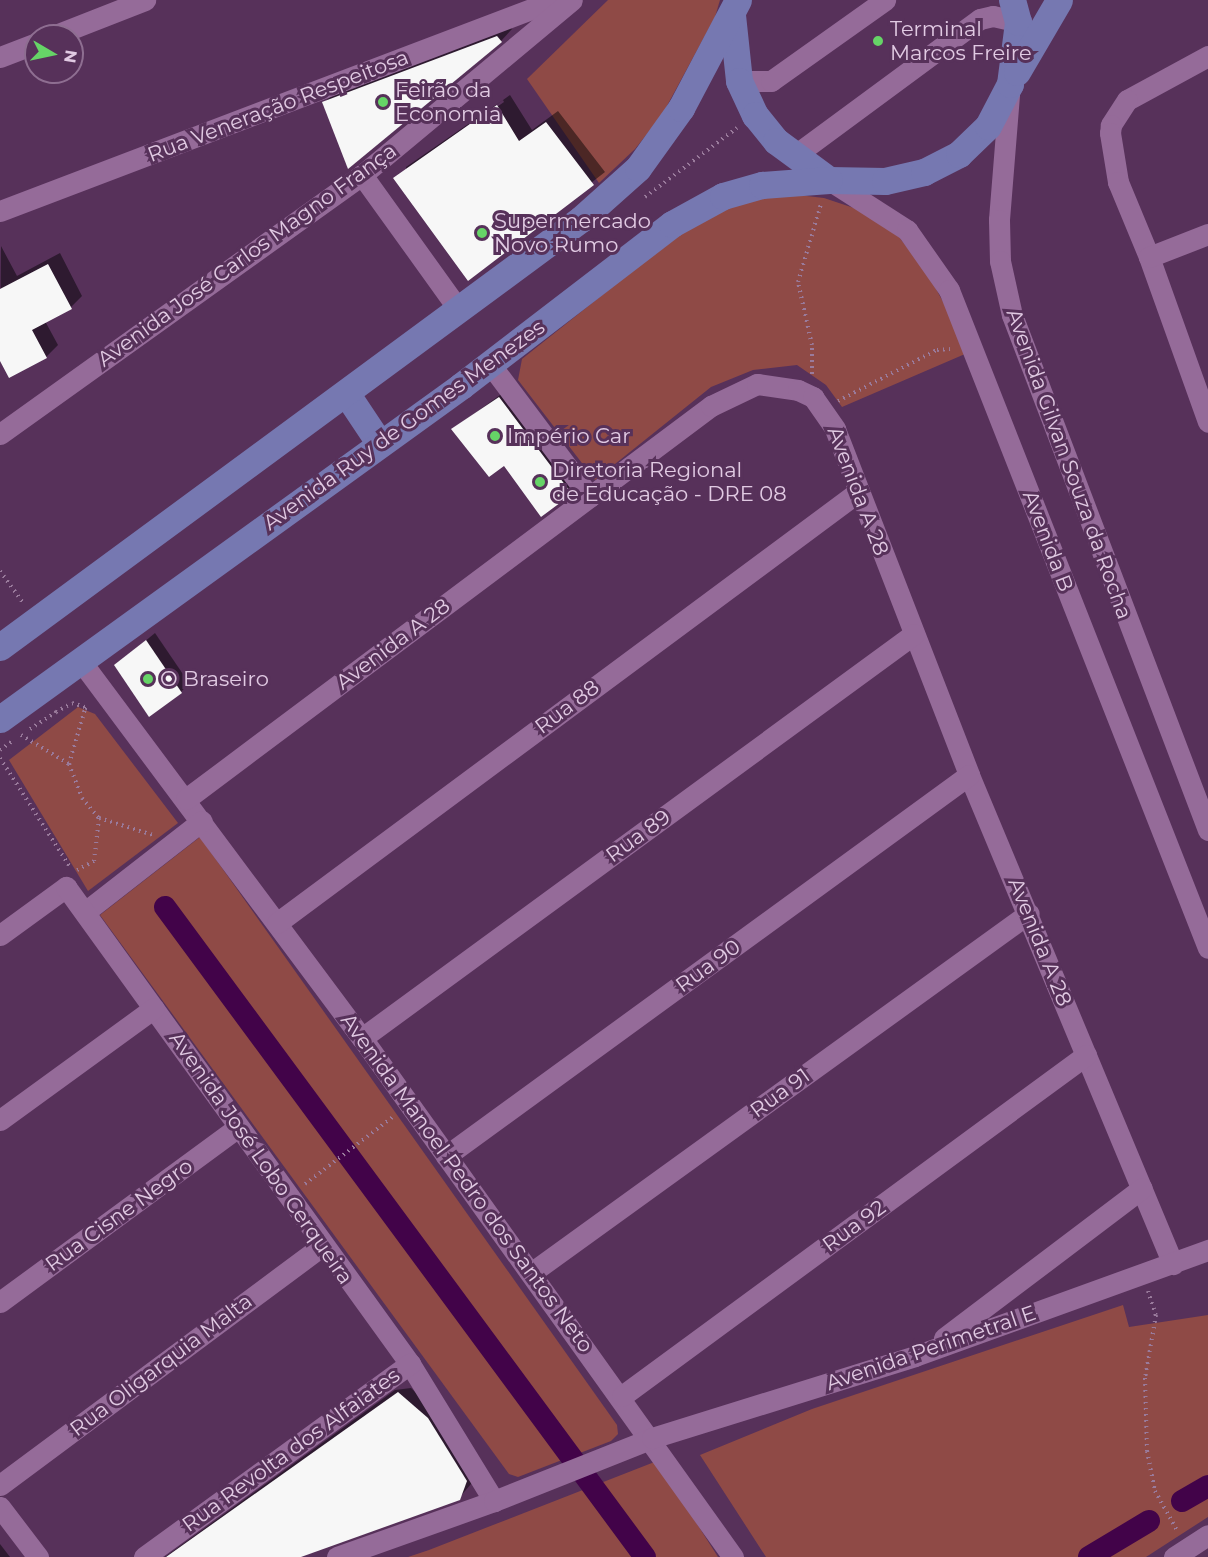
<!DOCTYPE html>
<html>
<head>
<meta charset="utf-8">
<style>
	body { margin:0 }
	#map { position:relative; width:1208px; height:1557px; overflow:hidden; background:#57315a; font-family:Montserrat,sans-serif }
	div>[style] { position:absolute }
	.green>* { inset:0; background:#8f4a46 }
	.shadow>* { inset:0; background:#0007 }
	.canal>* { height:22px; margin:-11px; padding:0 11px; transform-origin:11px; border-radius:11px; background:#420349 }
	.building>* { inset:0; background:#f7f7f7 }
	.path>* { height:4px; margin-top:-2px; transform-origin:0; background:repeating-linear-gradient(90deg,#9a7b9c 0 1.5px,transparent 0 6px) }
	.minor>* { height:21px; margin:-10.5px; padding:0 10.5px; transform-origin:10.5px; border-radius:10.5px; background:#956b99 }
	.major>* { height:27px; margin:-13.5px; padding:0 13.5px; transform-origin:13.5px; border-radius:13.5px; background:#7678b1 }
	.dots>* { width:16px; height:16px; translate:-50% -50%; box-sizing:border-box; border:3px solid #57315a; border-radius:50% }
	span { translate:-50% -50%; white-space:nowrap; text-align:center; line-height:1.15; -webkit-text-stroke:6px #57315a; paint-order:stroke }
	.poi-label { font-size:21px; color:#e1cae3 }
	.left { translate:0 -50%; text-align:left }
	.street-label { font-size:21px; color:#e1cae3 }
	.north { position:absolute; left:24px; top:24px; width:60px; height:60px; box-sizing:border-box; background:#57315a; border:2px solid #8e6e91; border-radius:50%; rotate:99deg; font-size:16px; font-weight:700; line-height:24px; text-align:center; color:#e1cae3 }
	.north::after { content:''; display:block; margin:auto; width:21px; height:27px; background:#66d467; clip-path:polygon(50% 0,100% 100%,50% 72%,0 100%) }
</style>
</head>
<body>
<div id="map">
	<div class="green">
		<div style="clip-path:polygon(608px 0,720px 0,715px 17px,662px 115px,635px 149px,599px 183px,527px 79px)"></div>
		<div style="clip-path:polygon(790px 194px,824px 198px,863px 211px,899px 237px,929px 276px,954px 322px,965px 354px,842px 407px,826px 385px,797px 365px,753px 370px,711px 387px,595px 480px,518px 380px,522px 359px,695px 221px,746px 197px)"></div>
		<div style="clip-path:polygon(78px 707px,95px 714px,178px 823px,88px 891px,9px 760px)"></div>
		<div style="clip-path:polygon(200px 837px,617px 1425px,618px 1434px,611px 1441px,518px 1477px,509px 1474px,100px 915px)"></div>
		<div style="clip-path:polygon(1123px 1305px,1129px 1327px,1208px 1315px,1208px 1517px,1146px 1557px,766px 1557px,700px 1455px,812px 1409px)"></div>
		<div style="clip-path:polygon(657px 1461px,718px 1557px,408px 1557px,429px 1550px)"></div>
	</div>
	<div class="shadow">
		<div style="clip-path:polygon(509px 25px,512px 29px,501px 41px,324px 103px,336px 91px)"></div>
		<div style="clip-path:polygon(evenodd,510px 95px,532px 130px,558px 111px,605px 172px,468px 279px,395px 178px,510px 95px,503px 100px,504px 102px,406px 171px,406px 167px,503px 100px)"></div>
		<div style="clip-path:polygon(1px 246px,17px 276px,60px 253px,82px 296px,71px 307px,45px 321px,58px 345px,46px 357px,0 358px)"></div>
		<div style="clip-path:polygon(507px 390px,578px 486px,571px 493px,504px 464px,453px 429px)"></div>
		<div style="clip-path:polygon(155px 633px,189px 683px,181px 692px,116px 665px)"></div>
		<div style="clip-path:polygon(411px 1388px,435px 1411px,473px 1473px,471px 1484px,459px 1498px,290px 1557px,165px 1557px,395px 1390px)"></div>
		<div style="clip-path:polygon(0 1544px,10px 1557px,0 1557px)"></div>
	</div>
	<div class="canal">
		<div style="left:165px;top:907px;width:808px;rotate:53.56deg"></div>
		<div style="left:1182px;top:1501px;width:30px;rotate:-30deg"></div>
		<div style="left:1089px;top:1557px;width:70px;rotate:-31deg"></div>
	</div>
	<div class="building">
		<div style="clip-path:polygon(497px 36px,502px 42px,348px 169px,322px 102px)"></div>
		<div style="clip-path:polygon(497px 105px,519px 141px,546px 122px,594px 185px,468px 281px,393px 178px)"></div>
		<div style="clip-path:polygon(48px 264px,72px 309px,32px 330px,47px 358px,9px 378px,0 361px,0 289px)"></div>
		<div style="clip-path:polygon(499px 397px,572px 494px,541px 517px,504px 466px,489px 477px,451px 429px)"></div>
		<div style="clip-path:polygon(146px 640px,182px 693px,149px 717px,114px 665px)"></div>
		<div style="clip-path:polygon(398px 1392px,428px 1418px,467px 1481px,460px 1500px,301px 1557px,166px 1557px)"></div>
	</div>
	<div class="path">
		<div style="left:645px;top:197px;width:115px;rotate:-36.9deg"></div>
		<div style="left:812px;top:374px;width:29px;rotate:-90deg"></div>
		<div style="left:812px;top:345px;width:65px;rotate:-102.5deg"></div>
		<div style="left:798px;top:282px;width:81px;rotate:-73.6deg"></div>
		<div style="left:838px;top:401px;width:111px;rotate:-27.3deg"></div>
		<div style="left:937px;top:350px;width:13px;rotate:-4deg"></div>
		<div style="left:0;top:571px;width:39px;rotate:54deg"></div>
		<div style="left:56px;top:712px;width:18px;rotate:-29deg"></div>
		<div style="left:72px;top:703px;width:16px;rotate:18deg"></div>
		<div style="left:30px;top:729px;width:31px;rotate:-33deg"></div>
		<div style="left:56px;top:712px;width:4px;rotate:-124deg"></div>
		<div style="left:21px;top:735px;width:56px;rotate:31.1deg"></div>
		<div style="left:69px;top:764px;width:36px;rotate:69deg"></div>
		<div style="left:82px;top:798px;width:26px;rotate:50deg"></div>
		<div style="left:99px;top:818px;width:43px;rotate:96.6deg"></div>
		<div style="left:94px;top:861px;width:19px;rotate:152deg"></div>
		<div style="left:0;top:750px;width:17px;rotate:-36deg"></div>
		<div style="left:0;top:758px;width:130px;rotate:57.3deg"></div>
		<div style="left:69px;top:764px;width:57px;rotate:-73.8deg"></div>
		<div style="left:85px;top:709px;width:5px;rotate:-37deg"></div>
		<div style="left:99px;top:818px;width:57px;rotate:17.5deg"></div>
		<div style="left:305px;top:1184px;width:112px;rotate:-37.4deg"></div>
		<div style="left:1148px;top:1291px;width:25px;rotate:72deg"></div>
		<div style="left:1156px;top:1315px;width:64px;rotate:99.9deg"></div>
		<div style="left:1145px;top:1378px;width:73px;rotate:88.4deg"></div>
		<div style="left:1147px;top:1451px;width:41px;rotate:78.7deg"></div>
		<div style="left:1155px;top:1491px;width:47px;rotate:60.7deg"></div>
	</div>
	<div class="minor">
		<div style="left:53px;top:36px;width:99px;rotate:-21.4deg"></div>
		<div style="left:1208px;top:56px;width:92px;rotate:151.5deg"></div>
		<div style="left:1127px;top:100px;width:30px;rotate:123deg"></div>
		<div style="left:1111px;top:125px;width:8px;rotate:97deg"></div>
		<div style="left:1110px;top:133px;width:50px;rotate:80.7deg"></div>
		<div style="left:1118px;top:182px;width:81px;rotate:67.5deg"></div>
		<div style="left:1149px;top:257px;width:175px;rotate:70.3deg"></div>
		<div style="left:0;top:57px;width:39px;rotate:-21deg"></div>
		<div style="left:739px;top:81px;width:32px"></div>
		<div style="left:771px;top:81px;width:140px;rotate:-35.4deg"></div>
		<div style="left:1009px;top:95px;width:125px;rotate:94.6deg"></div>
		<div style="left:999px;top:220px;width:41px;rotate:88.6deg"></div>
		<div style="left:1000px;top:261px;width:55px;rotate:77.5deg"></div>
		<div style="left:1012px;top:315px;width:551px;rotate:69.16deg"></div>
		<div style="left:794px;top:156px;width:231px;rotate:-36.4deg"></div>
		<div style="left:980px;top:19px;width:13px;rotate:-13deg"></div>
		<div style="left:993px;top:16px;width:26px;rotate:13deg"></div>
		<div style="left:362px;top:175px;width:166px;rotate:54.3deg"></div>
		<div style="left:829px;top:180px;width:93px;rotate:32.7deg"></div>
		<div style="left:907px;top:230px;width:73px;rotate:55deg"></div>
		<div style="left:949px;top:290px;width:707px;rotate:68.51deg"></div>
		<div style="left:0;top:211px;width:594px;rotate:-20.82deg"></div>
		<div style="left:1149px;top:257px;width:63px;rotate:-21.3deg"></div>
		<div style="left:490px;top:364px;width:166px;rotate:53.1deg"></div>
		<div style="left:0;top:434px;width:445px;rotate:-35.6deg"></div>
		<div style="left:362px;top:175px;width:273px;rotate:-39.8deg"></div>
		<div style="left:80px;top:660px;width:472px;rotate:53.3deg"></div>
		<div style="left:362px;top:1038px;width:638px;rotate:54.44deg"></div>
		<div style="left:186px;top:799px;width:656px;rotate:-36.82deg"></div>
		<div style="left:711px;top:406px;width:51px;rotate:-25.6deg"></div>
		<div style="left:757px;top:384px;width:41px;rotate:8.3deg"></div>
		<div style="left:798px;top:390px;width:17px;rotate:25deg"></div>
		<div style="left:813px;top:397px;width:39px;rotate:55deg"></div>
		<div style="left:835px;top:429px;width:371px;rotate:68.8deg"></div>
		<div style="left:969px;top:775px;width:530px;rotate:67.36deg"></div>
		<div style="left:85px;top:912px;width:148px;rotate:-37.9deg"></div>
		<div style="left:277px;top:923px;width:723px;rotate:-36.57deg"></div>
		<div style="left:0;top:935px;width:82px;rotate:-36deg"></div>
		<div style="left:66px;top:887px;width:588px;rotate:54.2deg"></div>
		<div style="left:410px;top:1364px;width:161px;rotate:58.5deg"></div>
		<div style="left:362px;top:1038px;width:684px;rotate:-36.2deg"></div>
		<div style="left:0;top:1120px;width:190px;rotate:-36deg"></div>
		<div style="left:446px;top:1156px;width:647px;rotate:-36.07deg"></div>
		<div style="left:531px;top:1273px;width:614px;rotate:-35.86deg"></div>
		<div style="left:0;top:1302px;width:295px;rotate:-36.3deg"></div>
		<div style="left:944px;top:1338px;width:248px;rotate:-37.1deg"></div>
		<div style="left:622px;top:1396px;width:576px;rotate:-36.31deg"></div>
		<div style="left:0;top:1485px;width:401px;rotate:-36.6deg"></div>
		<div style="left:0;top:1507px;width:63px;rotate:52.8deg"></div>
		<div style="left:144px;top:1557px;width:329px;rotate:-36deg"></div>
		<div style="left:337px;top:1557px;width:167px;rotate:-19.6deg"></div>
		<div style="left:494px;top:1501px;width:170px;rotate:-21.7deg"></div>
		<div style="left:652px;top:1438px;width:275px;rotate:-17.3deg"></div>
		<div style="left:915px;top:1356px;width:312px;rotate:-19.9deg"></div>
		<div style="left:1174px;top:1557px;width:40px;rotate:-32.9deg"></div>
	</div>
	<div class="major">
		<div style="left:732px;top:15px;width:66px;rotate:83.9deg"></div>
		<div style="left:739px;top:81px;width:38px;rotate:65deg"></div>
		<div style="left:755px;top:115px;width:33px;rotate:51deg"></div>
		<div style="left:776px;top:141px;width:66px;rotate:36.3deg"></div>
		<div style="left:829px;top:180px;width:56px;rotate:1deg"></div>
		<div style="left:885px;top:181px;width:40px;rotate:-13deg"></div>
		<div style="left:924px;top:172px;width:39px;rotate:-27deg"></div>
		<div style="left:959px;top:154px;width:40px;rotate:-44deg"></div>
		<div style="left:988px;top:126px;width:47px;rotate:-62.4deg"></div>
		<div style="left:1010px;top:84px;width:63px;rotate:-82.6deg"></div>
		<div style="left:1018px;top:22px;width:23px;rotate:-105deg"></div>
		<div style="left:1017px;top:72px;width:83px;rotate:-59.7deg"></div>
		<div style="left:346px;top:393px;width:61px;rotate:56.3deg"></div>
		<div style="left:0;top:647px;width:722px;rotate:-36.38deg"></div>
		<div style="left:581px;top:219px;width:76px;rotate:-41.8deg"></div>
		<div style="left:638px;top:168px;width:74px;rotate:-54.4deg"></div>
		<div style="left:681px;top:108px;width:122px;rotate:-62.2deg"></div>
		<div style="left:0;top:719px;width:569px;rotate:-35.84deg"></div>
		<div style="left:461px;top:386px;width:266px;rotate:-37.5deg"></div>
		<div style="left:672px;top:224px;width:58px;rotate:-28.8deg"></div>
		<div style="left:723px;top:196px;width:41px;rotate:-15.8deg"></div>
		<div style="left:762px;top:185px;width:67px;rotate:-4.3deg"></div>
	</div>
	<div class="dots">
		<div style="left:878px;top:41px;background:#66d467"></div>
		<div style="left:383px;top:102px;background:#66d467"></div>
		<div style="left:482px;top:233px;background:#66d467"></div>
		<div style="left:495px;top:436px;background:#66d467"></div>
		<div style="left:540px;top:482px;background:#66d467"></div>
		<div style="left:148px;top:679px;background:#66d467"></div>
	</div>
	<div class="poi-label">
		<span class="left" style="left:890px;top:41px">Terminal<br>Marcos Freire</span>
		<span class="left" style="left:395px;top:102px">Feirão da<br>Economia</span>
		<span class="left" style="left:494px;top:233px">Supermercado<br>Novo Rumo</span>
		<span class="left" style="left:507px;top:436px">Império Car</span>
		<span class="left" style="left:552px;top:482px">Diretoria Regional<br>de Educação - DRE 08</span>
		<span class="left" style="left:160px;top:679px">O Braseiro</span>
	</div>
	<div class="street-label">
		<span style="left:278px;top:106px;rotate:-21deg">Rua Veneração Respeitosa</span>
		<span style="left:247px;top:255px;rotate:-36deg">Avenida José Carlos Magno França</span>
		<span style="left:404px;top:425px;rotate:-36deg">Avenida Ruy de Gomes Menezes</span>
		<span style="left:1069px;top:464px;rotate:70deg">Avenida Gilvan Souza da Rocha</span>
		<span style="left:858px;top:491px;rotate:69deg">Avenida A 28</span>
		<span style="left:1048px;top:541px;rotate:69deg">Avenida B</span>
		<span style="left:393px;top:644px;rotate:-37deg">Avenida A 28</span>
		<span style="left:567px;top:707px;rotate:-37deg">Rua 88</span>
		<span style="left:638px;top:836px;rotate:-36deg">Rua 89</span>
		<span style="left:1040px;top:942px;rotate:68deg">Avenida A 28</span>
		<span style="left:708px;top:966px;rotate:-36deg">Rua 90</span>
		<span style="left:780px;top:1093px;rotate:-36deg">Rua 91</span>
		<span style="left:261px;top:1158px;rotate:55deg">Avenida José Lobo Cerqueira</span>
		<span style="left:467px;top:1183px;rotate:54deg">Avenida Manoel Pedro dos Santos Neto</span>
		<span style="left:119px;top:1215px;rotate:-36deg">Rua Cisne Negro</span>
		<span style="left:854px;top:1226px;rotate:-36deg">Rua 92</span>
		<span style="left:931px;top:1348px;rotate:-19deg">Avenida Perimetral E</span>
		<span style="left:161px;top:1365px;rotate:-37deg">Rua Oligarquia Malta</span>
		<span style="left:291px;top:1450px;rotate:-36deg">Rua Revolta dos Alfaiates</span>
	</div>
	<div class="north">N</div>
</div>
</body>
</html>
